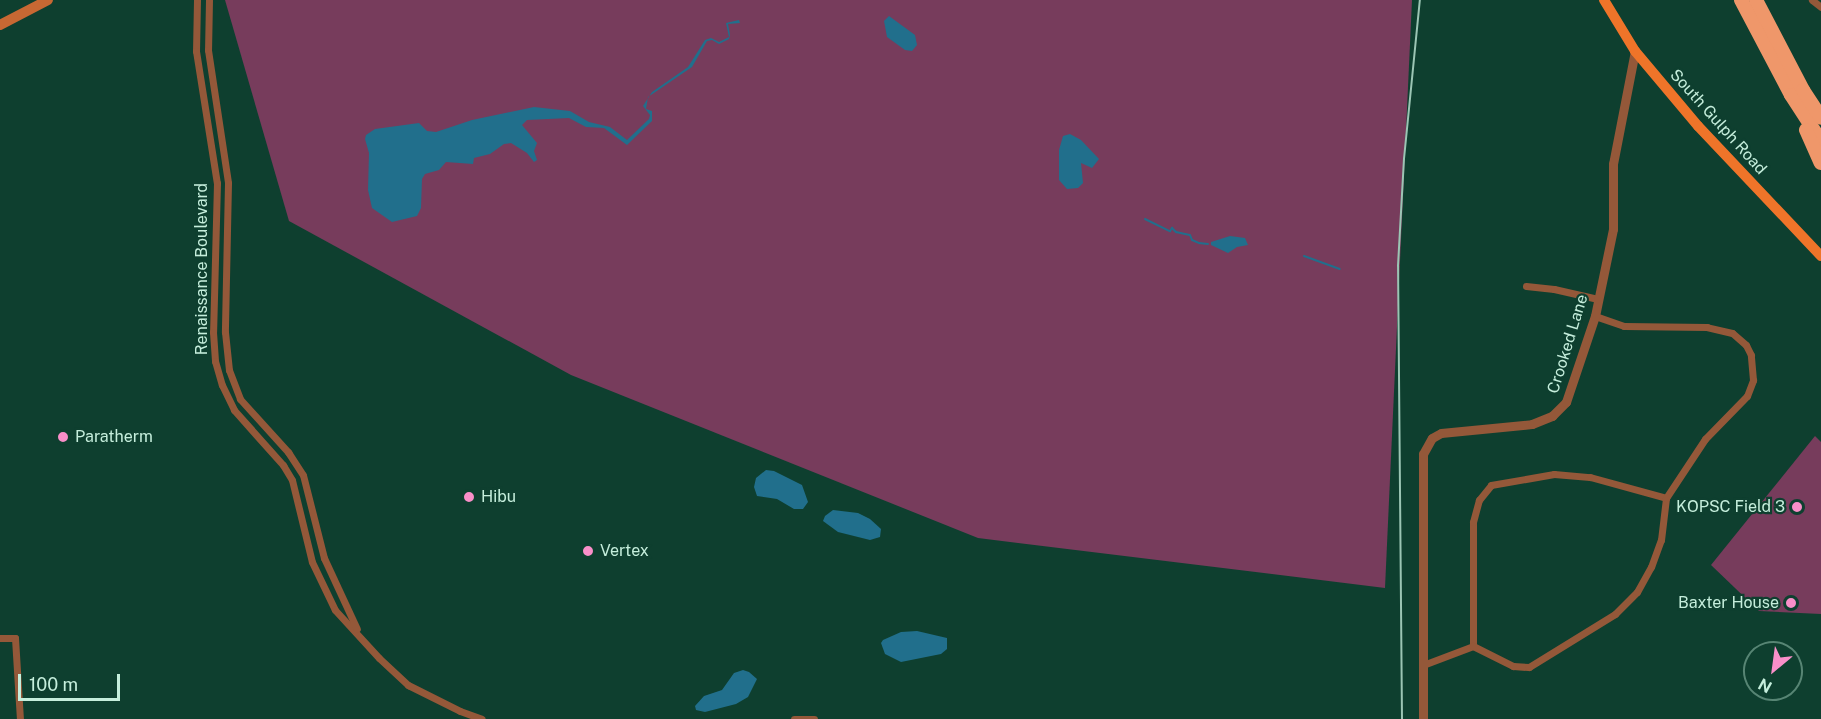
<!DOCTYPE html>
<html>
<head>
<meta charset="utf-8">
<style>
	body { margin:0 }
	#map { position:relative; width:1821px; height:719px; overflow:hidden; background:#0e3f2f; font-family:"Public Sans",sans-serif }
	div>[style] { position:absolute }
	.green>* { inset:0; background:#773c5c }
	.water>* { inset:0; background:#216f8c }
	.stream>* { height:2px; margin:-1px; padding:0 1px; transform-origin:1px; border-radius:1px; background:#216f8c }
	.minor>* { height:7px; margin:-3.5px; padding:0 3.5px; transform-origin:3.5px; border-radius:3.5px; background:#945839 }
	.tertiary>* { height:9px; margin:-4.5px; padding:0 4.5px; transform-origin:4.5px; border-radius:4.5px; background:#945839 }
	.secondary>* { height:10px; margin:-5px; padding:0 5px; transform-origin:5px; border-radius:5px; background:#c76833 }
	.primary>* { height:10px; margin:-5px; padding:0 5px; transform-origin:5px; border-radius:5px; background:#ef7429 }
	.motorway>* { height:14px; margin:-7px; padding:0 7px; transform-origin:7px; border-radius:7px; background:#ef976a }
	.tram>* { height:1.5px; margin:-0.75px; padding:0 0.75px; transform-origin:0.75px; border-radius:0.75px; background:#9bc5b4 }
	.dots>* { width:16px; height:16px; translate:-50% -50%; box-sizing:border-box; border:3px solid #0e3f2f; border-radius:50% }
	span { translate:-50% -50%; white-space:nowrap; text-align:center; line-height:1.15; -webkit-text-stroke:4.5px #0e3f2f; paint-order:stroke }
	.street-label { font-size:16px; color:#c5eedc }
	.poi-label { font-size:16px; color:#c5eedc }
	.left { translate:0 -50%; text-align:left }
	.right { translate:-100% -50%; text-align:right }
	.north { position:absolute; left:1743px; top:641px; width:60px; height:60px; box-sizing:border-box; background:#0e3f2f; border:2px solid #578574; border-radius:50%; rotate:209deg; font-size:16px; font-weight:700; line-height:24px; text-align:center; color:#c5eedc }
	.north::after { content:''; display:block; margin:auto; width:21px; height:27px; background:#f98fc9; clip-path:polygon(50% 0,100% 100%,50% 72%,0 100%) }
	.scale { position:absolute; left:18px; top:674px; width:102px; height:27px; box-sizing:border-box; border:3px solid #c5eedc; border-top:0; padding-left:8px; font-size:18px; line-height:21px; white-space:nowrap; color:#c5eedc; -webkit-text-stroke:4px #0e3f2f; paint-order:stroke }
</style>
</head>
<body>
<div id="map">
	<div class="green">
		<div style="clip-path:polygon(225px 0,1412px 0,1385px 588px,978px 538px,571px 375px,289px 221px)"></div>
		<div style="clip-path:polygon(1815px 436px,1821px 442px,1821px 614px,1759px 611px,1711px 565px)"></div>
	</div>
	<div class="water">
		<div style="clip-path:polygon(889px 16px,915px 35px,917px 45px,912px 51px,905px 50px,887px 37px,884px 21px)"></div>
		<div style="clip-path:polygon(739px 20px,740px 23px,728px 24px,730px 35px,729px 39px,719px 44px,712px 40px,707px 41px,692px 67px,648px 97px,646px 109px,652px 111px,652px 121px,627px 145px,604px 128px,586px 127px,569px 118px,527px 120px,522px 125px,537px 143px,534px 151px,537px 160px,534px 162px,527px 153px,511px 143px,504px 144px,490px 154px,474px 158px,473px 164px,446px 162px,439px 170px,425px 174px,422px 179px,421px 208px,417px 216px,392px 222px,372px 208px,368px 190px,369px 153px,365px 139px,366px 135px,375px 129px,419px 123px,427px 131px,436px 132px,472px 120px,534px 107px,570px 111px,589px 122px,610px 127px,627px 140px,649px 119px,650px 115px,643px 106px,652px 92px,688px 67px,705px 40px,711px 38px,719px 42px,729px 37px,726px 23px)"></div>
		<div style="clip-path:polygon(1070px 134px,1081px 140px,1099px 159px,1092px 168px,1081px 163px,1083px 183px,1078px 188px,1067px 189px,1059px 180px,1059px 150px,1063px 136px)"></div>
		<div style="clip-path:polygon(1230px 236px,1245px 238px,1248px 245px,1237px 247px,1228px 253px,1211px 245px,1211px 242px)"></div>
		<div style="clip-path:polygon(766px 470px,774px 471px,802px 485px,808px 502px,803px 509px,794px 509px,777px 499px,757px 496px,754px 487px,756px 478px)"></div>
		<div style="clip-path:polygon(833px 510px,858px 513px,870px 519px,881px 529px,880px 537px,870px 540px,838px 532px,823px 521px,825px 516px)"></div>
		<div style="clip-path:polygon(917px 631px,947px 638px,947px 649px,941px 654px,901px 662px,885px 654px,881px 643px,883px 640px,901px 632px)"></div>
		<div style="clip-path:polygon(743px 670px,749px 672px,757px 679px,748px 697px,736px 704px,705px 712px,696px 710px,695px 706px,704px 696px,722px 690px,734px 673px)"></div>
	</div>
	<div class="stream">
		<div style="left:1145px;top:219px;width:28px;rotate:26deg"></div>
		<div style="left:1170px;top:231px;width:4px;rotate:-56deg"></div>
		<div style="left:1172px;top:228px;width:6px;rotate:45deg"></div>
		<div style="left:1176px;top:232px;width:14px;rotate:12deg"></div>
		<div style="left:1190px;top:235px;width:5px;rotate:68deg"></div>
		<div style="left:1192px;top:240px;width:8px;rotate:23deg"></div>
		<div style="left:1199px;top:243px;width:9px;rotate:6deg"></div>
		<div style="left:1304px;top:256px;width:38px;rotate:20deg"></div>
	</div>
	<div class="minor">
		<div style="left:197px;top:0;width:51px;rotate:91.1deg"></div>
		<div style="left:196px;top:51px;width:134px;rotate:81deg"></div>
		<div style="left:217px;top:183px;width:149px;rotate:91.5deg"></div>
		<div style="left:213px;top:332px;width:29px;rotate:86deg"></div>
		<div style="left:215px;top:361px;width:25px;rotate:74deg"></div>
		<div style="left:222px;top:385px;width:28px;rotate:64deg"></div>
		<div style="left:234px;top:410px;width:74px;rotate:48.3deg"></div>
		<div style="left:283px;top:465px;width:17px;rotate:59deg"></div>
		<div style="left:292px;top:480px;width:84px;rotate:76.3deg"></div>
		<div style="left:312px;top:562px;width:53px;rotate:64.4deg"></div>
		<div style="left:335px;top:610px;width:65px;rotate:47.5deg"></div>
		<div style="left:379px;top:658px;width:40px;rotate:43deg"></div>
		<div style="left:408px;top:685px;width:58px;rotate:26.6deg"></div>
		<div style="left:460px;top:711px;width:23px;rotate:20deg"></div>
		<div style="left:209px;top:0;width:50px;rotate:91.1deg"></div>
		<div style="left:208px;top:50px;width:134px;rotate:81.4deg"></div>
		<div style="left:228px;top:183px;width:149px;rotate:91.2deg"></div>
		<div style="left:225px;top:332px;width:38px;rotate:84deg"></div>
		<div style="left:229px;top:370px;width:31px;rotate:69deg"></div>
		<div style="left:240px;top:399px;width:72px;rotate:47.8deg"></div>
		<div style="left:288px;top:452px;width:27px;rotate:57deg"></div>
		<div style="left:303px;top:475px;width:86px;rotate:75.8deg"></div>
		<div style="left:324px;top:558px;width:78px;rotate:65.1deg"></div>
		<div style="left:1812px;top:0;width:11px;rotate:38deg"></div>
		<div style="left:1526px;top:286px;width:28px;rotate:6deg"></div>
		<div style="left:1554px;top:289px;width:45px;rotate:12.8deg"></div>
		<div style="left:0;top:638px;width:15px"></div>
		<div style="left:15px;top:638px;width:81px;rotate:86.5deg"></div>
		<div style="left:1473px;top:646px;width:124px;rotate:-90deg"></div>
		<div style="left:1473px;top:522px;width:23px;rotate:-75deg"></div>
		<div style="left:1479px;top:500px;width:19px;rotate:-51deg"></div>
		<div style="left:1491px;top:485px;width:64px;rotate:-9.9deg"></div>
		<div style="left:1554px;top:474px;width:36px;rotate:5deg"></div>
		<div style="left:1590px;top:477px;width:79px;rotate:15.4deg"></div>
		<div style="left:1423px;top:665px;width:53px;rotate:-20.8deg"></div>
		<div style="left:1473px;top:646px;width:45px;rotate:26.6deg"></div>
		<div style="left:1513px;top:666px;width:16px;rotate:4deg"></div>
		<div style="left:1529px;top:667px;width:101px;rotate:-31.6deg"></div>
		<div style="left:1615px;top:614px;width:31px;rotate:-45deg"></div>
		<div style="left:1637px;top:592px;width:29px;rotate:-61deg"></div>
		<div style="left:1651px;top:567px;width:29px;rotate:-70deg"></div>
		<div style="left:1661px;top:540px;width:42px;rotate:-83.2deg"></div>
		<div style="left:1666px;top:498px;width:71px;rotate:-56.5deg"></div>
		<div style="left:1705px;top:439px;width:60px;rotate:-45.7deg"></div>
		<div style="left:1747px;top:396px;width:17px;rotate:-69deg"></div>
		<div style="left:1753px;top:380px;width:25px;rotate:-95deg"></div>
		<div style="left:1751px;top:355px;width:11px;rotate:-117deg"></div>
		<div style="left:1746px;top:345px;width:18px;rotate:-139deg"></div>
		<div style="left:1732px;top:333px;width:26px;rotate:-167deg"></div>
		<div style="left:1707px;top:327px;width:83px;rotate:-179.3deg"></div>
		<div style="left:1624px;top:326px;width:31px;rotate:-161deg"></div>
		<div style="left:794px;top:719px;width:20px"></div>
	</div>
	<div class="tertiary">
		<div style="left:1423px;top:719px;width:265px;rotate:-90deg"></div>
		<div style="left:1423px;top:454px;width:18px;rotate:-61deg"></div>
		<div style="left:1432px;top:438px;width:10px;rotate:-29deg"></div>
		<div style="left:1441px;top:433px;width:91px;rotate:-5.6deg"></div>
		<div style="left:1532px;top:424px;width:22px;rotate:-22deg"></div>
		<div style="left:1552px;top:416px;width:20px;rotate:-45deg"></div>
		<div style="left:1566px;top:402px;width:91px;rotate:-71.4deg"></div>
		<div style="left:1595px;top:316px;width:89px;rotate:-78.3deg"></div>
		<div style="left:1613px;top:229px;width:65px;rotate:-90deg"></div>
		<div style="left:1613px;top:164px;width:115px;rotate:-79deg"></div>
	</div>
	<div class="secondary">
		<div style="left:0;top:25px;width:54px;rotate:-27.5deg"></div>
	</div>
	<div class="primary">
		<div style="left:1604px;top:0;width:60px;rotate:58.7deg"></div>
		<div style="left:1635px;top:51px;width:98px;rotate:50deg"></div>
		<div style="left:1698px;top:126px;width:179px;rotate:46.6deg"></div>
	</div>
	<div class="motorway">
		<div style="left:1741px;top:0;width:107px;rotate:62.2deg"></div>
		<div style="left:1791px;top:95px;width:55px;rotate:56.9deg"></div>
		<div style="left:1756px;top:0;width:102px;rotate:62.4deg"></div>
		<div style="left:1803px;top:90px;width:33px;rotate:57deg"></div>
		<div style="left:1806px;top:130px;width:36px;rotate:66deg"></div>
	</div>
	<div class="tram">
		<div style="left:1402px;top:719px;width:453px;rotate:-90.5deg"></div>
		<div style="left:1398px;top:266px;width:107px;rotate:-86.8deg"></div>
		<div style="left:1404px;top:159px;width:160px;rotate:-84.3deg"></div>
	</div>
	<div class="dots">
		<div style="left:63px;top:437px;background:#f98fc9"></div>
		<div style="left:469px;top:497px;background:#f98fc9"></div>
		<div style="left:1797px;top:507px;background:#f98fc9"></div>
		<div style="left:588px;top:551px;background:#f98fc9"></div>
		<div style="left:1791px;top:603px;background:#f98fc9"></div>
	</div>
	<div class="street-label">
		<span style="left:1718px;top:122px;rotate:48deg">South Gulph Road</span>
		<span style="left:202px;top:269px;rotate:-90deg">Renaissance Boulevard</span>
		<span style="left:1568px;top:344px;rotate:-73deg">Crooked Lane</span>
	</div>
	<div class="poi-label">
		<span class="left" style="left:75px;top:437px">Paratherm</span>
		<span class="left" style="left:481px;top:497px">Hibu</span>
		<span class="right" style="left:1785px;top:507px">KOPSC Field 3</span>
		<span class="left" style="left:600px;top:551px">Vertex</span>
		<span class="right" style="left:1779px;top:603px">Baxter House</span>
	</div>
	<div class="north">N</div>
	<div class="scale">100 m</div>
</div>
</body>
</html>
